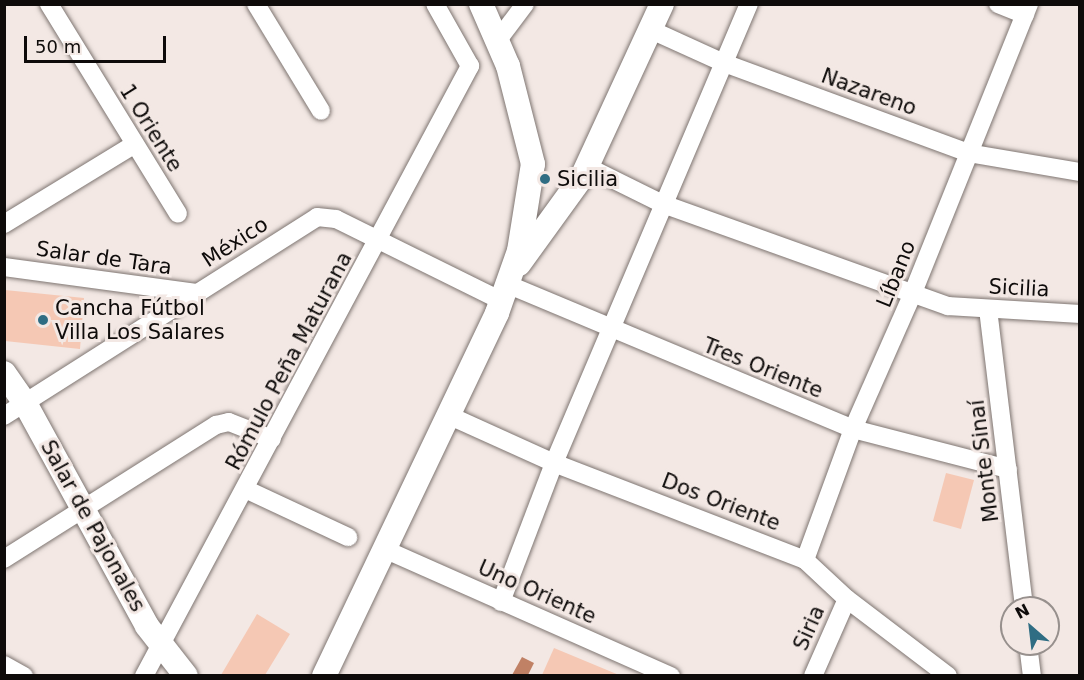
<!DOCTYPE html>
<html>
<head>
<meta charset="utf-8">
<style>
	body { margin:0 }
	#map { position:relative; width:1084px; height:680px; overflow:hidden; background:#f3e8e4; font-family:"DejaVu Sans",sans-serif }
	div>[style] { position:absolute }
	.green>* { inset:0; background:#f5c8b4 }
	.water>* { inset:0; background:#c08165 }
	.roads { filter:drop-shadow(0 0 2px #7e7571) drop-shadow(0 0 2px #7e7571) }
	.minor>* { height:18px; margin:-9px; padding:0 9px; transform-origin:9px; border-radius:9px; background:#fff }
	.secondary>* { height:24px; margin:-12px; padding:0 12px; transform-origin:12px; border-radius:12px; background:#fff }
	.dots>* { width:16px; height:16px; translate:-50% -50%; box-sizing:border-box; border:3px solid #f3e8e4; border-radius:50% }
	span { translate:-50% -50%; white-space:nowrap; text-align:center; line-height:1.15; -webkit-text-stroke:6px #f3e8e4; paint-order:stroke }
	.street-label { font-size:21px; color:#0e0b0a }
	.poi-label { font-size:21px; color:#0e0b0a }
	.left { translate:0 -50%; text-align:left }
	.frame { position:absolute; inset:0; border:6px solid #0e0b0a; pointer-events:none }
	.north { position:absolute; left:1000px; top:596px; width:60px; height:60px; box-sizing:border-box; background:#f3e8e4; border:2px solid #97908d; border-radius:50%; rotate:332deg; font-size:16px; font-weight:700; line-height:24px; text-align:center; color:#0e0b0a }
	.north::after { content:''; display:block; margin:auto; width:21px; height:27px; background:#2f6d83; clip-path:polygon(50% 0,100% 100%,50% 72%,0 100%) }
	.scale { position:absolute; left:24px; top:36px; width:142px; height:27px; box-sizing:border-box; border:3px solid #0e0b0a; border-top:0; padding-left:8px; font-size:18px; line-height:21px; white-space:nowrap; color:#0e0b0a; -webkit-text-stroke:4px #f3e8e4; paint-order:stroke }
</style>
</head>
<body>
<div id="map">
	<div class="green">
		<div style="clip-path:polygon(5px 290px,84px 298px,80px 349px,5px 341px)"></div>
		<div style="clip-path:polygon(946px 473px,974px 480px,961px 529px,933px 521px)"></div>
		<div style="clip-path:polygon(257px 614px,290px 634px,265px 675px,221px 675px)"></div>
		<div style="clip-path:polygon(554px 648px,619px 675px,542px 675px)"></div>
	</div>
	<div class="water">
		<div style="clip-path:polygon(522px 657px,534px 663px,528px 675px,512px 675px)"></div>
	</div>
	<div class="roads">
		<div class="minor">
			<div style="left:49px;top:4px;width:246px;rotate:58.4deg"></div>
			<div style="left:256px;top:4px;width:125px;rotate:58.7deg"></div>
			<div style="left:998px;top:4px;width:29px;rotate:22deg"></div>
			<div style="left:649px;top:29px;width:82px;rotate:24.4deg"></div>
			<div style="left:724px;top:63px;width:260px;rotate:20.2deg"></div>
			<div style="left:968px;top:153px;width:114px;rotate:9.6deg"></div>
			<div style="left:498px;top:40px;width:45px;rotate:-53.1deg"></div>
			<div style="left:588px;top:167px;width:84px;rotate:26.3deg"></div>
			<div style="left:663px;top:204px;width:303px;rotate:19.7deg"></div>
			<div style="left:948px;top:306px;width:132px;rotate:3.5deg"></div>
			<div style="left:4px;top:224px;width:153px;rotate:-31.4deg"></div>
			<div style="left:4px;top:267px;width:194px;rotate:7.7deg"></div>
			<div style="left:509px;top:285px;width:373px;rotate:22.7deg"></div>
			<div style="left:853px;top:429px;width:160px;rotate:14.5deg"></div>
			<div style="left:988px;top:309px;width:301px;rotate:83.1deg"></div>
			<div style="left:4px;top:416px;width:371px;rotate:-32.4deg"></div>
			<div style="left:317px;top:217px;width:19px;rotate:6deg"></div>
			<div style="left:336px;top:219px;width:185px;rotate:26.3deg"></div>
			<div style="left:450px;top:416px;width:114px;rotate:24.3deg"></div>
			<div style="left:554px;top:463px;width:269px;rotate:21.1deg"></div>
			<div style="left:805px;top:560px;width:57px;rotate:42.9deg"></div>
			<div style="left:847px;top:599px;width:127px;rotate:37.3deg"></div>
			<div style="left:245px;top:489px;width:114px;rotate:25deg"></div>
			<div style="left:384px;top:549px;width:314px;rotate:23.9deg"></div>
			<div style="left:4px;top:559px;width:251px;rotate:-32.3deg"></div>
			<div style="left:216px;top:425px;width:13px;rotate:-13deg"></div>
			<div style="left:229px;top:422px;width:46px;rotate:21.6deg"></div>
			<div style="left:805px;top:560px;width:140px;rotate:-69.9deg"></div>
			<div style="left:853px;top:429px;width:146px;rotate:-66.2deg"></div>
			<div style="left:912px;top:295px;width:314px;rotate:-68.1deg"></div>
			<div style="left:501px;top:602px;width:149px;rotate:-69.1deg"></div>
			<div style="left:554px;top:463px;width:499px;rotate:-67deg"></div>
			<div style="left:1028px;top:644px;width:32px;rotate:83deg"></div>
			<div style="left:4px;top:665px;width:23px;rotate:29deg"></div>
			<div style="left:144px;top:676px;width:692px;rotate:-61.88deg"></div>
			<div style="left:470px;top:66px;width:71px;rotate:-119.4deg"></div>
			<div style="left:813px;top:676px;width:84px;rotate:-66.2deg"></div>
		</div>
		<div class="secondary">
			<div style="left:519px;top:264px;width:107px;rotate:-54.1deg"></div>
			<div style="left:582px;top:177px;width:191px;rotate:-65.2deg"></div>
			<div style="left:4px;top:373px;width:37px;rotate:55deg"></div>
			<div style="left:25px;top:403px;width:254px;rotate:61.3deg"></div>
			<div style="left:147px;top:626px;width:63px;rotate:52deg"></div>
			<div style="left:324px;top:676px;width:402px;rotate:-64.5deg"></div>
			<div style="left:497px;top:313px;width:66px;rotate:-70.5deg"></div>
			<div style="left:519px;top:251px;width:88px;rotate:-80.9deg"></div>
			<div style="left:533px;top:164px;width:101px;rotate:-104.3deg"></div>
			<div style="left:508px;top:66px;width:68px;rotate:-113.5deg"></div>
		</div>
	</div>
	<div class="dots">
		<div style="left:545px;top:179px;background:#2f6d83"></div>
		<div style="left:43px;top:320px;background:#2f6d83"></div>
	</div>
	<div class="street-label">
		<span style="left:869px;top:92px;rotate:20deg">Nazareno</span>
		<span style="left:151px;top:128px;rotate:58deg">1 Oriente</span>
		<span style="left:235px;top:242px;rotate:-33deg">México</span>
		<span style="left:104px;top:258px;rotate:8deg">Salar de Tara</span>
		<span style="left:896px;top:274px;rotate:-68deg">Líbano</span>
		<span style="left:1019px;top:288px;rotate:3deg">Sicilia</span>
		<span style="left:289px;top:361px;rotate:-62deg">Rómulo Peña Maturana</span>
		<span style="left:763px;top:368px;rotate:22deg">Tres Oriente</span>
		<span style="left:984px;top:461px;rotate:-97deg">Monte Sinaí</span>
		<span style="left:721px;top:502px;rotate:21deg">Dos Oriente</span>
		<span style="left:93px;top:526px;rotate:61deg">Salar de Pajonales</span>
		<span style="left:537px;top:592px;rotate:24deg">Uno Oriente</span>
		<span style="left:809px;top:628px;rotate:-66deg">Siria</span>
	</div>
	<div class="poi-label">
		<span class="left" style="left:557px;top:179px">Sicilia</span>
		<span class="left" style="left:55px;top:320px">Cancha Fútbol<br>Villa Los Salares</span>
	</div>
	<div class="frame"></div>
	<div class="north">N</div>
	<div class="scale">50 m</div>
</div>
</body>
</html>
